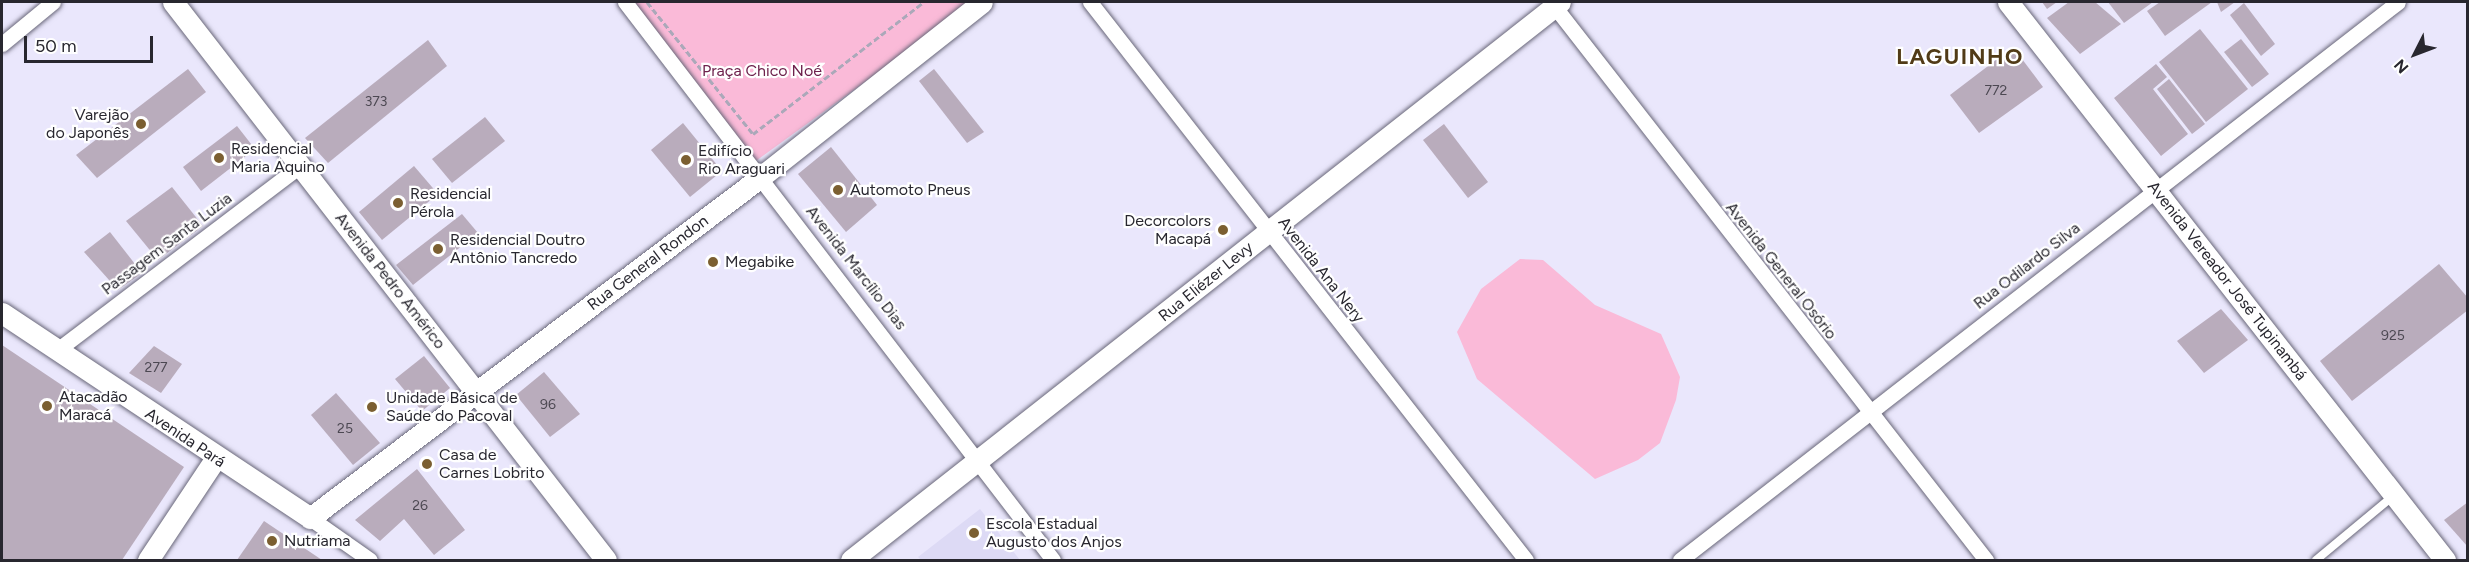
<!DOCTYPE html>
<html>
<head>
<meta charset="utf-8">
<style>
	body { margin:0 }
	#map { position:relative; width:2469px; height:562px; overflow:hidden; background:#eae7fc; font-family:Figtree,sans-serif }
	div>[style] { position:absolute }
	.built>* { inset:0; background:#dddaf5 }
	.green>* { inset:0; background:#fabad8 }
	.building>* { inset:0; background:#b9acbc }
	.path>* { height:3px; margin-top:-1.5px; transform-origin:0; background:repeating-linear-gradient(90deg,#aba8b9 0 6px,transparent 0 9px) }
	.roads { filter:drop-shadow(0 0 2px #696779) drop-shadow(0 0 2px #696779) }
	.lane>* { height:8px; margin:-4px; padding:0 4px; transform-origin:4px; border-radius:4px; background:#fff }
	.street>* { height:15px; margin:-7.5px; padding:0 7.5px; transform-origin:7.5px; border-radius:7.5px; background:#fff }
	.secondary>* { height:21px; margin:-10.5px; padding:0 10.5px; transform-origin:10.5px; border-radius:10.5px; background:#fff }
	.dots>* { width:16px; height:16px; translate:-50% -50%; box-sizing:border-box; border:3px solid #fff; border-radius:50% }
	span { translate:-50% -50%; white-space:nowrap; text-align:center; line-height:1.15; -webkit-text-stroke:4.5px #fff; paint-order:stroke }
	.number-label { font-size:14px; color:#4c4852 }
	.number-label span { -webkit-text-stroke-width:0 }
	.park-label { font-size:16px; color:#6e224d }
	.poi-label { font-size:16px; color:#28272f }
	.right { translate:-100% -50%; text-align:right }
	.left { translate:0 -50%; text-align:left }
	.street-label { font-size:16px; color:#28272f }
	.district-label { font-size:22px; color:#513b17; font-weight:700; letter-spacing:1.5px }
	.frame { position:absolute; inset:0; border:3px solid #28272f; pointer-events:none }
	.north { position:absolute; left:2385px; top:24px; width:60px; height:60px; -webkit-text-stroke:4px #fff; paint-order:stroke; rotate:228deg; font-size:16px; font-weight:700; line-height:24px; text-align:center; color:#28272f }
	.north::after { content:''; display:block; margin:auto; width:21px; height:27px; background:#28272f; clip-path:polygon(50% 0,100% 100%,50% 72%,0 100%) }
	.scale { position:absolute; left:24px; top:36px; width:129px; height:27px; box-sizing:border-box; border:3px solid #28272f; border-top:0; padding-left:8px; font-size:18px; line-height:21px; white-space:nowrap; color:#28272f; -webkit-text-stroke:4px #fff; paint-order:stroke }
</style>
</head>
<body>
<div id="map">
	<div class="built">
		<div style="clip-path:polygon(980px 509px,1020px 560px,921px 560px,918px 557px)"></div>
	</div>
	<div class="green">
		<div style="clip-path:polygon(618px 2px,975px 2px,749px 166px)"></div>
		<div style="clip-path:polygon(1520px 259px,1543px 260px,1595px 305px,1661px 334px,1680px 377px,1676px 400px,1660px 443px,1638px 460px,1595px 479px,1477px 379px,1457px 332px,1481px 289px)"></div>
	</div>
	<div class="building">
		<div style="clip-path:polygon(2042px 2px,2057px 2px,2047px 9px)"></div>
		<div style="clip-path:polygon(2069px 2px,2095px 2px,2121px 24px,2080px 54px,2047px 18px)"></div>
		<div style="clip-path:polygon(2108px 2px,2153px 2px,2124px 23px)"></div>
		<div style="clip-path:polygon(2160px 2px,2212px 2px,2165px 36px,2147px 11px)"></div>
		<div style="clip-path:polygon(2217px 2px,2235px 2px,2221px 12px)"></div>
		<div style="clip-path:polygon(2244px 3px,2275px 44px,2261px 56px,2230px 15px)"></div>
		<div style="clip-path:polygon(2200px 29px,2248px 89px,2206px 122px,2159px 62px)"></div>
		<div style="clip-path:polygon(2241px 39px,2269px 74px,2252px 87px,2224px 52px)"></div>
		<div style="clip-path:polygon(428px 40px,447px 66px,328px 163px,305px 138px)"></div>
		<div style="clip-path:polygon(2013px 47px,2043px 87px,1979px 133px,1950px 95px)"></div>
		<div style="clip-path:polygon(2156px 64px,2167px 77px,2153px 89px,2188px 134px,2161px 156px,2114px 98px)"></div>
		<div style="clip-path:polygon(188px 69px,206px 92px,97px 178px,76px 155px)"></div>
		<div style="clip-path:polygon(934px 69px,984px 132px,967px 143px,919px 81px)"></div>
		<div style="clip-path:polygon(2169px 79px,2205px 124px,2192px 134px,2157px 89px)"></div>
		<div style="clip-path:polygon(485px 117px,505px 141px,452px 183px,432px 159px)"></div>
		<div style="clip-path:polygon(683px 123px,722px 171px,690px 197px,651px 150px)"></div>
		<div style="clip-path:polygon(1444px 124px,1488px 182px,1468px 198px,1423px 140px)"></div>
		<div style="clip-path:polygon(237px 126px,255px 149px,201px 191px,183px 167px)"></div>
		<div style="clip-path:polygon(831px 147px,877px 205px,846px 232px,798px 174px)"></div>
		<div style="clip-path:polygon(414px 166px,438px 194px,382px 240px,359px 212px)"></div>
		<div style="clip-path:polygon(172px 187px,203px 226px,158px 260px,126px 221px)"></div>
		<div style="clip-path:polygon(462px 214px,478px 233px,413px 285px,396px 265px)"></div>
		<div style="clip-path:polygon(110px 232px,142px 273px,118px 290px,84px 252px)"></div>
		<div style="clip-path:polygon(2439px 264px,2468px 298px,2468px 310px,2352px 401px,2320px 361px)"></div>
		<div style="clip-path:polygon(2221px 309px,2248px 340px,2204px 373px,2177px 341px)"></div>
		<div style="clip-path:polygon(2px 345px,184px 467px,122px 560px,2px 560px)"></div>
		<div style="clip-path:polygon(154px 346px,182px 364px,161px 393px,129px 373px)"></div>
		<div style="clip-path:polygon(424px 356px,450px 388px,422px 411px,395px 379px)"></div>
		<div style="clip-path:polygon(544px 372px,580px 414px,550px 437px,516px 395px)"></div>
		<div style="clip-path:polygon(336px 393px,380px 443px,353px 465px,311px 415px)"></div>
		<div style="clip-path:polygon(417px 469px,465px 530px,434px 555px,404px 519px,380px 541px,355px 520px)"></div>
		<div style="clip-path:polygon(2468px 502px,2468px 547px,2444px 520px)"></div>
		<div style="clip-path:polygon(264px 521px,322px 560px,237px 560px)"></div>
	</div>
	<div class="path">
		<div style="left:647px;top:2px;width:169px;rotate:51.2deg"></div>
		<div style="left:753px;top:134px;width:216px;rotate:-37.7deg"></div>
	</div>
	<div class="roads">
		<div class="lane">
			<div style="left:2316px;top:560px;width:100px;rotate:-39.7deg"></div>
		</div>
		<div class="street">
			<div style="left:625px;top:2px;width:703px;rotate:52.51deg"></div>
			<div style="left:1090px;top:2px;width:708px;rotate:52deg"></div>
			<div style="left:1551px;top:2px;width:708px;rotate:52.06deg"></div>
			<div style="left:2px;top:44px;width:66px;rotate:-39.5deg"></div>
			<div style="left:56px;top:351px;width:308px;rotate:-37.2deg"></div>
			<div style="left:310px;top:518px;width:73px;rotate:35deg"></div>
			<div style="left:1680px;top:560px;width:909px;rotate:-37.85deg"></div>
		</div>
		<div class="secondary">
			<div style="left:173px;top:2px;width:706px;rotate:52.19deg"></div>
			<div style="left:2008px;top:2px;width:709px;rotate:51.93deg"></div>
			<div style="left:2px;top:313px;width:370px;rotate:33.6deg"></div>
			<div style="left:310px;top:518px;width:567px;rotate:-37.11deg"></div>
			<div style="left:762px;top:176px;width:280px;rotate:-38.3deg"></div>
			<div style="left:148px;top:560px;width:121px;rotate:-56.4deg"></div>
			<div style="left:851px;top:560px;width:902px;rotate:-38.2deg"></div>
		</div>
	</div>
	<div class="dots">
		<div style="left:141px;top:124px;background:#7b5f31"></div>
		<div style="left:219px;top:158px;background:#7b5f31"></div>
		<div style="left:686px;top:160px;background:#7b5f31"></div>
		<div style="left:838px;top:190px;background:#7b5f31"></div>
		<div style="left:398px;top:203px;background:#7b5f31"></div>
		<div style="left:1223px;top:230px;background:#7b5f31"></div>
		<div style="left:438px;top:249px;background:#7b5f31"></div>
		<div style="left:713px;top:262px;background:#7b5f31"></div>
		<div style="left:47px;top:406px;background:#7b5f31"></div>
		<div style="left:372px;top:407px;background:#7b5f31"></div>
		<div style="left:427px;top:464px;background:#7b5f31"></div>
		<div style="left:974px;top:533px;background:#7b5f31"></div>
		<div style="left:272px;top:541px;background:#7b5f31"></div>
	</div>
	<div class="number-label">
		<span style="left:1996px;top:91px">772</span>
		<span style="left:376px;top:102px">373</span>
		<span style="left:2393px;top:336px">925</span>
		<span style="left:156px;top:368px">277</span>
		<span style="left:548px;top:405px">96</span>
		<span style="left:345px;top:429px">25</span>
		<span style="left:420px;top:506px">26</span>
	</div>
	<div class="park-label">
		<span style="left:762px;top:71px">Praça Chico Noé</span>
	</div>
	<div class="poi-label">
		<span class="right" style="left:129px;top:124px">Varejão<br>do Japonês</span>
		<span class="left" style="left:231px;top:158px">Residencial<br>Maria Aquino</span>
		<span class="left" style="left:698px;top:160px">Edifício<br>Rio Araguari</span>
		<span class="left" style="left:850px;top:190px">Automoto Pneus</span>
		<span class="left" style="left:410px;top:203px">Residencial<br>Pérola</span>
		<span class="right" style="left:1211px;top:230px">Decorcolors<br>Macapá</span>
		<span class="left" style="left:450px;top:249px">Residencial Doutro<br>Antônio Tancredo</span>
		<span class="left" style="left:725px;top:262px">Megabike</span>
		<span class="left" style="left:59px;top:406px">Atacadão<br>Maracá</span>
		<span class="left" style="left:386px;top:407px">Unidade Básica de<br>Saúde do Pacoval</span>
		<span class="left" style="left:439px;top:464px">Casa de<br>Carnes Lobrito</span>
		<span class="left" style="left:986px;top:533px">Escola Estadual<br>Augusto dos Anjos</span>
		<span class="left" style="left:284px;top:541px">Nutriama</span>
	</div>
	<div class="street-label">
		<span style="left:167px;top:244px;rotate:-37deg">Passagem Santa Luzia</span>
		<span style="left:648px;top:263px;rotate:-37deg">Rua General Rondon</span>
		<span style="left:2027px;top:266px;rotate:-38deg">Rua Odilardo Silva</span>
		<span style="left:856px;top:268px;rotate:52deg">Avenida Marcílio Dias</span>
		<span style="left:1321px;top:270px;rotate:52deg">Avenida Ana Nery</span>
		<span style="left:1781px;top:271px;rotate:52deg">Avenida General Osório</span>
		<span style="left:390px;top:281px;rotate:52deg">Avenida Pedro Américo</span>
		<span style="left:2227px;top:281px;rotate:52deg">Avenida Vereador José Tupinambá</span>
		<span style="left:1206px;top:282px;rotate:-39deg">Rua Eliézer Levy</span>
		<span style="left:185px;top:438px;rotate:34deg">Avenida Pará</span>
	</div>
	<div class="district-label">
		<span style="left:1960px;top:57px">LAGUINHO</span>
	</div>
	<div class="frame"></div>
	<div class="north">N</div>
	<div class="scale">50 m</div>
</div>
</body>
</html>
